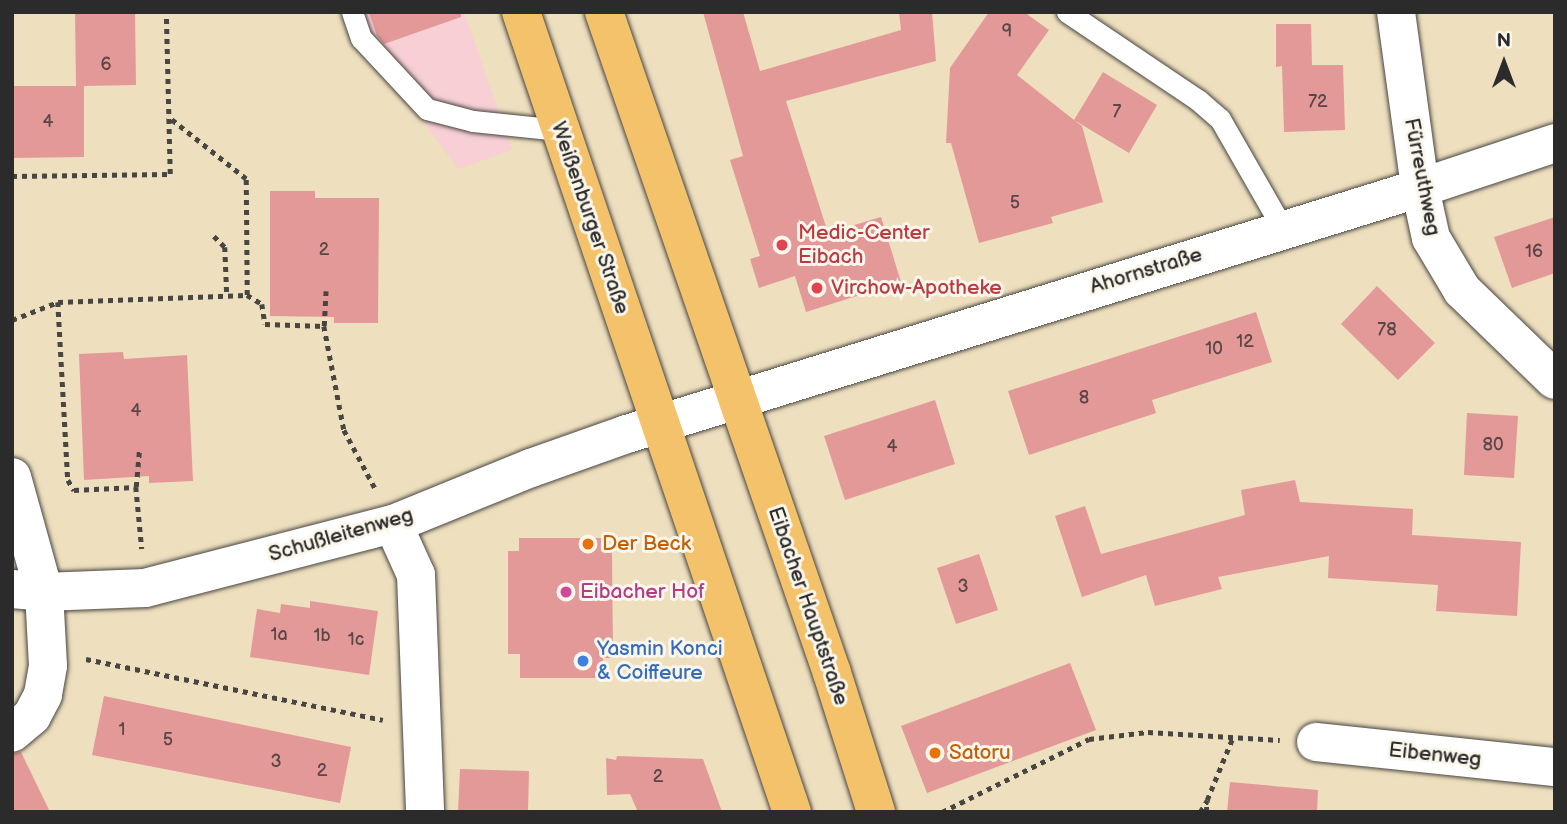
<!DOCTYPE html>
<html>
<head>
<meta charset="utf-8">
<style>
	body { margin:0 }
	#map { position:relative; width:1567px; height:824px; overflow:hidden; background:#eedfbe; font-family:"Balsamiq Sans",sans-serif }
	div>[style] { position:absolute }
	.built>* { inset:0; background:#f7cfd5 }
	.building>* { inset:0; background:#e39998 }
	.path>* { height:4.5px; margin-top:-2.25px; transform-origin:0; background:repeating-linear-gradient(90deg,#484641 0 5px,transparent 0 10px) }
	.roads { filter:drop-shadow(0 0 2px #484641) drop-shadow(0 0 2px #484641) }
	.service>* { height:21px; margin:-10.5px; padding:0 10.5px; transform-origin:10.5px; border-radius:10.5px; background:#fff }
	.minor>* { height:38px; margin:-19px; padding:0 19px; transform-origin:19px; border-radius:19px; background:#fff }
	.primary>* { height:38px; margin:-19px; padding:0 19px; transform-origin:19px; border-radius:19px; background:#f4c26a }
	.dots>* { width:19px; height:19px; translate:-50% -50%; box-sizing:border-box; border:4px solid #fbf7ec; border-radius:50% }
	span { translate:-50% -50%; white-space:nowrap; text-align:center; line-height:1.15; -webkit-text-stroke:6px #fbf7ec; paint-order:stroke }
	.number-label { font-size:18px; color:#594646 }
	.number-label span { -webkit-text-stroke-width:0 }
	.street-label { font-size:21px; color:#2b2b2b }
	.health-label { font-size:21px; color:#be3a42 }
	.left { translate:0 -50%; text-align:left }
	.food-label { font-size:21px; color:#c56008 }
	.hotel-label { font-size:21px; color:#b23c85 }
	.shop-label { font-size:21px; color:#366cbe }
	.frame { position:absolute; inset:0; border:14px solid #2b2b2b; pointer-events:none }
	.north { position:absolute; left:1469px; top:28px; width:70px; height:70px; -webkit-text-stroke:5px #fbf7ec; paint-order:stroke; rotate:0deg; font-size:19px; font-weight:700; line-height:28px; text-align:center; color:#2b2b2b }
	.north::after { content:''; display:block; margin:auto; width:24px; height:32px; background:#2b2b2b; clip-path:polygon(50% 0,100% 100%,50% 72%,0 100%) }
</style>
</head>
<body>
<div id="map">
	<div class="built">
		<div style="clip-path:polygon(343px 12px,464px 12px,512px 150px,458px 169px)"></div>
	</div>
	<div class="building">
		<div style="clip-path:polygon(75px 12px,135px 12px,136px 85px,84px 86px,84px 157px,12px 158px,12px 86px,76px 86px)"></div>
		<div style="clip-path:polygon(369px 12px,461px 12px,461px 17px,384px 44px,377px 36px)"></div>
		<div style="clip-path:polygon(703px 12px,743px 12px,760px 71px,901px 30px,899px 12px,932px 12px,936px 61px,786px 101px,828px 233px,881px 217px,901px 282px,806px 312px,795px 276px,759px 288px,750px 259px,760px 256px,730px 160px,743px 156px)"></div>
		<div style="clip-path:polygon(989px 12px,1024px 12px,1049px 30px,1017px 75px,1074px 120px,1103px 72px,1157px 105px,1129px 153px,1074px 120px,1082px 126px,1103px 202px,1051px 217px,1053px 223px,979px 243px,951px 143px,946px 143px,950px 68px)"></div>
		<div style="clip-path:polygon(1276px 24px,1311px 24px,1312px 65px,1343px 65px,1345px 130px,1284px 132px,1282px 66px,1276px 67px)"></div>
		<div style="clip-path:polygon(270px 191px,315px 191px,315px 198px,379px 198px,378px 323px,334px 323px,334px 317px,270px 316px)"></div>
		<div style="clip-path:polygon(1555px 217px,1555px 273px,1512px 288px,1494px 237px)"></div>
		<div style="clip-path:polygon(1377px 286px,1435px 343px,1398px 380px,1341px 324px)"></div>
		<div style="clip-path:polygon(1256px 312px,1272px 362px,1152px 400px,1156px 413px,1029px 455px,1008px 391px)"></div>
		<div style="clip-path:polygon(123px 352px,124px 359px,187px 355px,193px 481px,149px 483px,149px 476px,84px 480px,79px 354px)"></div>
		<div style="clip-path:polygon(935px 400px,955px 464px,845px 500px,824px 436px)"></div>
		<div style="clip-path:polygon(1467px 413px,1518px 416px,1514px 478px,1464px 475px)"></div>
		<div style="clip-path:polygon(1295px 480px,1300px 502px,1413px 509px,1412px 535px,1521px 542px,1517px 616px,1436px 611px,1438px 585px,1328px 578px,1329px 556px,1218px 577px,1222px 589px,1155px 606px,1146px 575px,1082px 597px,1055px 516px,1085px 506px,1101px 554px,1245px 515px,1241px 490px)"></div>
		<div style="clip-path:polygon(519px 538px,602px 538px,602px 551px,612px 551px,613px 658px,603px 658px,603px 678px,520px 678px,520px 654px,508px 654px,508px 551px,519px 551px)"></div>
		<div style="clip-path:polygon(979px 554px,998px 610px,956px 624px,937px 568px)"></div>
		<div style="clip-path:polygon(310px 601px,378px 611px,369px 675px,250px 657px,257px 609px,280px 613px,281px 604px,310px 608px)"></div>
		<div style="clip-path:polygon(1070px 663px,1096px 730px,927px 793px,901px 726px)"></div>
		<div style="clip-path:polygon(104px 696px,351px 747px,340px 803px,92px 755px)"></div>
		<div style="clip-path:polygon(21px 752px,50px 812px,12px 812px,12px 754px)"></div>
		<div style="clip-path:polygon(617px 756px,703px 759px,722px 812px,638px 812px,630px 794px,607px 795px,606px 758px,616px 760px)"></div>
		<div style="clip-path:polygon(460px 769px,529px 771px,528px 812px,458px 812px)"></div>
		<div style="clip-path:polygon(1230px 782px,1318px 790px,1317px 812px,1227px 812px)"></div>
	</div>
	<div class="path">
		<div style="left:12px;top:176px;width:158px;rotate:-0.7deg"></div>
		<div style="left:170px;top:174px;width:162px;rotate:-91.4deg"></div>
		<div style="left:214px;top:236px;width:16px;rotate:45deg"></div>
		<div style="left:225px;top:247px;width:49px;rotate:87.7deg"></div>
		<div style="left:247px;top:295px;width:17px;rotate:31deg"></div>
		<div style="left:262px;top:304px;width:20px;rotate:81deg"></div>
		<div style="left:265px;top:324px;width:59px;rotate:1.9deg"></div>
		<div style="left:324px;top:326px;width:106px;rotate:79.1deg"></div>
		<div style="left:344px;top:430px;width:68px;rotate:61.9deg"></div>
		<div style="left:58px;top:302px;width:178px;rotate:86.8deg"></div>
		<div style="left:68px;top:480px;width:12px;rotate:59deg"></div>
		<div style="left:74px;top:490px;width:62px;rotate:-2.8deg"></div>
		<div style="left:136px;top:487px;width:62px;rotate:84.5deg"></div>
		<div style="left:12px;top:320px;width:49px;rotate:-21.4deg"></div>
		<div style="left:58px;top:302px;width:189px;rotate:-2.1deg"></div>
		<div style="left:247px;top:295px;width:116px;rotate:-90.5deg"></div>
		<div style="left:246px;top:179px;width:100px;rotate:-141.5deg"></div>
		<div style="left:324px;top:326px;width:35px;rotate:-87deg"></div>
		<div style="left:136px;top:487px;width:36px;rotate:-85deg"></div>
		<div style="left:86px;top:659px;width:303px;rotate:11.6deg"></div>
		<div style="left:942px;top:812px;width:164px;rotate:-26.4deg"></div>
		<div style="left:1089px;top:739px;width:59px;rotate:-6.8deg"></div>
		<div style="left:1148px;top:732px;width:132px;rotate:3.5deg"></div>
		<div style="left:1200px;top:812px;width:13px;rotate:-58deg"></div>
		<div style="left:1206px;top:812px;width:12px;rotate:-85deg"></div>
		<div style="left:1207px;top:800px;width:68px;rotate:-67.6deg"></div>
	</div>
	<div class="roads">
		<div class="service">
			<div style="left:352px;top:12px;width:28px;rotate:71deg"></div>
			<div style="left:361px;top:38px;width:97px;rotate:47.1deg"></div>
			<div style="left:427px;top:109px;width:48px;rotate:14.6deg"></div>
			<div style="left:473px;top:121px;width:87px;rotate:5.9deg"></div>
			<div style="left:1067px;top:12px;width:158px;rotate:33.9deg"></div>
			<div style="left:1198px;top:100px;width:29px;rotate:41deg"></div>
			<div style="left:1220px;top:119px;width:127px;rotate:60.2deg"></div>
		</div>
		<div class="minor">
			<div style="left:1396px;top:12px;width:178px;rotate:82.2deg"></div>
			<div style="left:1420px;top:188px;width:51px;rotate:77.6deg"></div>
			<div style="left:1431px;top:238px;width:61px;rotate:59.2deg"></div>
			<div style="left:1462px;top:290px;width:129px;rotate:44.1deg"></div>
			<div style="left:12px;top:477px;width:119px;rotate:74.5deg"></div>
			<div style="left:44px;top:592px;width:74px;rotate:86.9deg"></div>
			<div style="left:48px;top:666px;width:29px;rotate:100deg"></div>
			<div style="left:43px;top:695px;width:24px;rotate:118deg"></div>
			<div style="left:32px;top:716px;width:26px;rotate:140deg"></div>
			<div style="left:393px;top:524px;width:56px;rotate:65.7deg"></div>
			<div style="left:416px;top:575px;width:237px;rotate:87.8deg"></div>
			<div style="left:12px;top:589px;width:32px;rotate:5deg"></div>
			<div style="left:44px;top:592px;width:101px;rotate:-2.3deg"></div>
			<div style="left:145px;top:588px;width:256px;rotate:-14.5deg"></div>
			<div style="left:393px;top:524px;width:149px;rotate:-22.1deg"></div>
			<div style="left:531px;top:468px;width:102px;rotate:-19.5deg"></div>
			<div style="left:627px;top:434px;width:830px;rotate:-17.23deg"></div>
			<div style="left:1420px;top:188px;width:142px;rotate:-18.4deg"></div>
			<div style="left:1316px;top:742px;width:240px;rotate:6deg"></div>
		</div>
		<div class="primary">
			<div style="left:521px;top:12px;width:845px;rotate:71.29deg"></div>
			<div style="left:604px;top:12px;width:699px;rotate:70.97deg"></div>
			<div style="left:832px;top:673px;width:146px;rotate:72.4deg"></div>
		</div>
	</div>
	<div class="dots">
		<div style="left:782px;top:245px;background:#e0444e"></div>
		<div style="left:817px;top:288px;background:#e0444e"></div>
		<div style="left:588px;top:544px;background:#e8710a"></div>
		<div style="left:566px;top:592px;background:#d1479c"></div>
		<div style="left:583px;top:661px;background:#3f7fe0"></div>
		<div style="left:935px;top:753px;background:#e8710a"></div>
	</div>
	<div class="number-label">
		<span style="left:1007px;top:32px">9</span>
		<span style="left:106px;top:65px">6</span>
		<span style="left:1318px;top:102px">72</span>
		<span style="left:1117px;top:112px">7</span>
		<span style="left:48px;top:122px">4</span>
		<span style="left:1015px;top:203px">5</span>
		<span style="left:324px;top:250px">2</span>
		<span style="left:1534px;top:252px">16</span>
		<span style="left:1387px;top:330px">78</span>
		<span style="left:1245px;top:342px">12</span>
		<span style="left:1214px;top:349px">10</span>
		<span style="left:1084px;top:398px">8</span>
		<span style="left:136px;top:411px">4</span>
		<span style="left:1493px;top:445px">80</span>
		<span style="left:892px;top:447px">4</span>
		<span style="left:963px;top:587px">3</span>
		<span style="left:279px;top:635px">1a</span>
		<span style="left:322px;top:636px">1b</span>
		<span style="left:356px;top:640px">1c</span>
		<span style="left:122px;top:730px">1</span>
		<span style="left:168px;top:740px">5</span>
		<span style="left:276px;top:762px">3</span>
		<span style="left:322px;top:771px">2</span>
		<span style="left:658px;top:777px">2</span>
	</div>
	<div class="street-label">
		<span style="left:1422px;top:177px;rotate:79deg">Fürreuthweg</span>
		<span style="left:590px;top:218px;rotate:71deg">Weißenburger Straße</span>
		<span style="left:1146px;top:271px;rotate:-17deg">Ahornstraße</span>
		<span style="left:341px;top:535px;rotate:-16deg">Schußleitenweg</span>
		<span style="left:808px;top:606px;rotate:71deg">Eibacher Hauptstraße</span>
		<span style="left:1435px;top:755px;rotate:6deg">Eibenweg</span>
	</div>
	<div class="health-label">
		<span class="left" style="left:798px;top:245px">Medic-Center<br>Eibach</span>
		<span class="left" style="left:831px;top:288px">Virchow-Apotheke</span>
	</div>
	<div class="food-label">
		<span class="left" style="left:602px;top:544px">Der Beck</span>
		<span class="left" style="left:949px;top:753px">Satoru</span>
	</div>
	<div class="hotel-label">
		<span class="left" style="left:580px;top:592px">Eibacher Hof</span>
	</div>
	<div class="shop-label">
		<span class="left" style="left:597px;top:661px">Yasmin Konci<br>&amp; Coiffeure</span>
	</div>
	<div class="frame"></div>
	<div class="north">N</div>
</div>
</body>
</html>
